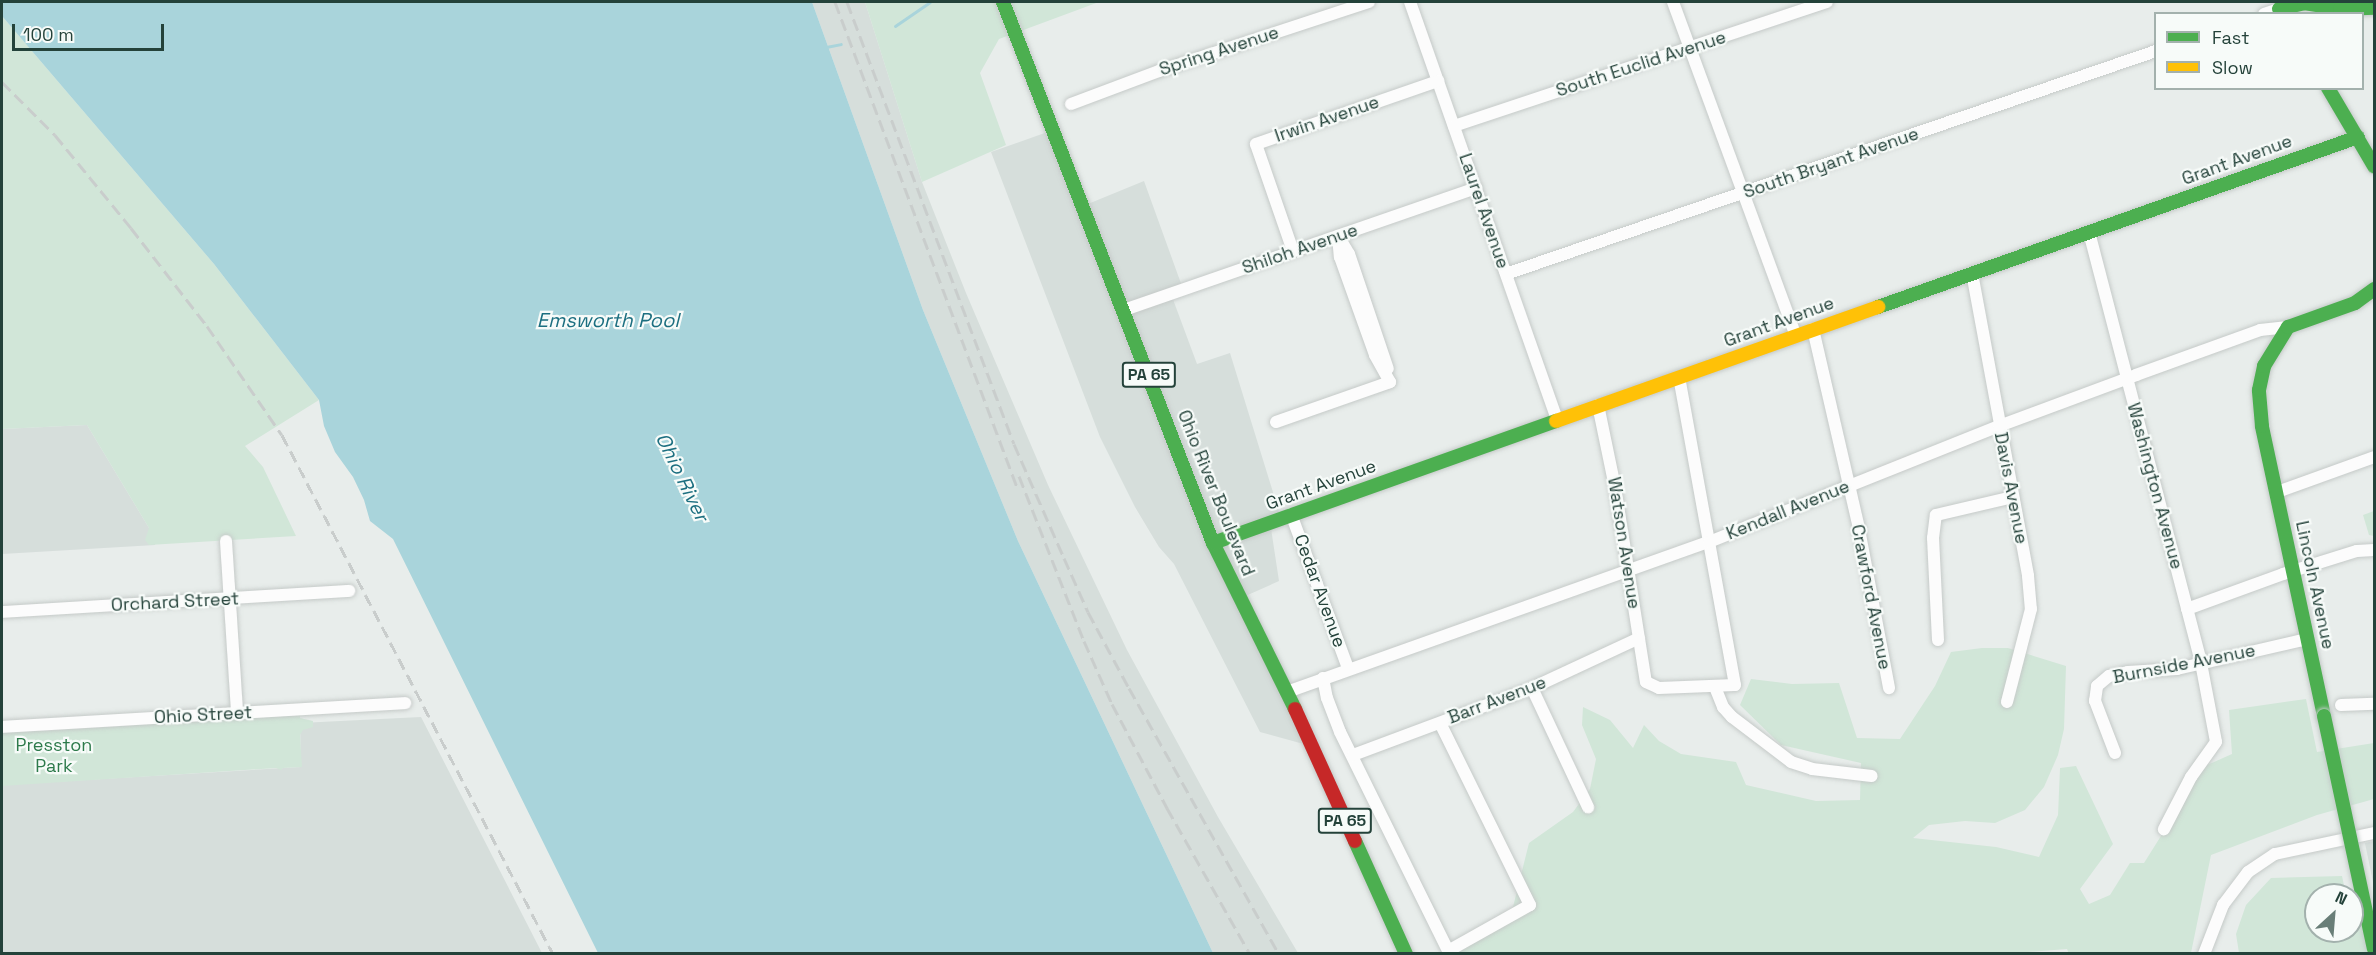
<!DOCTYPE html>
<html>
<head>
<meta charset="utf-8">
<style>
	body { margin:0 }
	#map { position:relative; width:2376px; height:955px; overflow:hidden; background:#e8edeb; font-family:"Space Grotesk",sans-serif }
	div>[style] { position:absolute }
	.built>* { inset:0; background:#d6dedb }
	.green>* { inset:0; background:#d1e6d8 }
	.water>* { inset:0; background:#a9d4db }
	.stream>* { height:3px; margin:-1.5px; padding:0 1.5px; transform-origin:1.5px; border-radius:1.5px; background:#a9d4db }
	.roads { filter:drop-shadow(0 0 2px #c5cac8) drop-shadow(0 0 2px #c5cac8) }
	.street>* { height:12px; margin:-6px; padding:0 6px; transform-origin:6px; border-radius:6px; background:#fcfcfc }
	.fast>* { height:14px; margin:-7px; padding:0 7px; transform-origin:7px; border-radius:7px; background:#4caf50 }
	.slow>* { height:14px; margin:-7px; padding:0 7px; transform-origin:7px; border-radius:7px; background:#ffc107 }
	.jam>* { height:14px; margin:-7px; padding:0 7px; transform-origin:7px; border-radius:7px; background:#c62828 }
	.rail>* { height:3px; margin-top:-1.5px; transform-origin:0; background:repeating-linear-gradient(90deg,#c9cdcc 0 12px,transparent 0 18px) }
	.bridges { filter:drop-shadow(0 0 2px #c3cbc8) drop-shadow(0 0 2px #c3cbc8) }
	.fast-bridge>* { height:14px; margin:-7px; padding:0 7px; transform-origin:7px; border-radius:7px; background:#4caf50 }
	span { translate:-50% -50%; white-space:nowrap; text-align:center; line-height:1.15; -webkit-text-stroke:4.5px #f7fbf9; paint-order:stroke }
	.shield-label span { padding:2px 4px; background:#f7fbf9; border:2px solid; border-radius:4px; -webkit-text-stroke-width:0 }
	.shield-label { font-size:16px; color:#24423a; font-weight:700 }
	.street-label { font-size:18px; color:#24423a }
	.park-label { font-size:18px; color:#2d7a4b }
	.water-label { font-size:20px; color:#1c6f80; font-style:italic }
	.frame { position:absolute; inset:0; border:3px solid #24423a; pointer-events:none }
	.legend { position:absolute; left:2154px; top:12px; width:210px; height:78px; box-sizing:border-box; background:#f7fbf9; border:2px solid #a3b1ad; margin:0; padding:8px 10px; list-style:none; font-size:18px; color:#24423a }
	.legend li { display:flex; align-items:center; gap:12px; height:30px }
	.legend b { width:30px; border:2px solid #a3b1ad }
	.north { position:absolute; left:2304px; top:883px; width:60px; height:60px; box-sizing:border-box; background:#f7fbf9; border:2px solid #a3b1ad; border-radius:50%; rotate:26deg; font-size:16px; font-weight:700; line-height:24px; text-align:center; color:#24423a }
	.north::after { content:''; display:block; margin:auto; width:21px; height:27px; background:#697e78; clip-path:polygon(50% 0,100% 100%,50% 72%,0 100%) }
	.scale { position:absolute; left:12px; top:24px; width:152px; height:27px; box-sizing:border-box; border:3px solid #24423a; border-top:0; padding-left:8px; font-size:18px; line-height:21px; white-space:nowrap; color:#24423a; -webkit-text-stroke:4px #f7fbf9; paint-order:stroke }
</style>
</head>
<body>
<div id="map">
	<div class="built">
		<div style="clip-path:polygon(812px 2px,865px 2px,922px 182px,966px 293px,1048px 485px,1127px 650px,1218px 817px,1298px 953px,1213px 953px,1018px 541px,923px 310px)"></div>
		<div style="clip-path:polygon(1053px 130px,1083px 206px,1144px 181px,1183px 289px,1171px 294px,1197px 364px,1230px 353px,1281px 518px,1270px 522px,1279px 581px,1241px 598px,1311px 746px,1260px 732px,1174px 564px,1159px 547px,1135px 507px,1100px 437px,991px 152px)"></div>
		<div style="clip-path:polygon(87px 425px,155px 538px,155px 545px,2px 554px,2px 429px)"></div>
		<div style="clip-path:polygon(421px 717px,542px 953px,2px 954px,2px 785px,301px 767px,300px 723px)"></div>
		<div style="clip-path:polygon(2374px 841px,2374px 887px,2365px 843px)"></div>
	</div>
	<div class="green">
		<div style="clip-path:polygon(865px 2px,1099px 2px,999px 39px,980px 73px,1006px 145px,922px 182px)"></div>
		<div style="clip-path:polygon(2px 16px,214px 264px,319px 400px,245px 446px,263px 467px,296px 536px,149px 545px,145px 540px,149px 528px,87px 425px,2px 429px)"></div>
		<div style="clip-path:polygon(2374px 511px,2374px 536px,2369px 535px,2363px 515px)"></div>
		<div style="clip-path:polygon(1982px 648px,2008px 648px,2066px 666px,2064px 729px,2058px 755px,2044px 787px,2025px 810px,1995px 823px,1965px 821px,1929px 825px,1913px 838px,1996px 847px,2039px 857px,2058px 815px,2060px 768px,2076px 766px,2113px 844px,2080px 889px,2089px 904px,2110px 895px,2130px 863px,2144px 863px,2205px 766px,2232px 754px,2229px 710px,2306px 699px,2317px 752px,2374px 743px,2374px 799px,2317px 815px,2211px 855px,2191px 953px,2069px 954px,2067px 949px,2004px 954px,1452px 954px,1513px 907px,1529px 843px,1573px 812px,1590px 789px,1596px 759px,1582px 725px,1583px 707px,1610px 720px,1633px 748px,1644px 725px,1659px 741px,1681px 754px,1736px 762px,1746px 785px,1816px 801px,1860px 800px,1861px 763px,1781px 745px,1740px 705px,1751px 679px,1792px 684px,1839px 683px,1857px 738px,1900px 739px,1935px 686px,1951px 652px)"></div>
		<div style="clip-path:polygon(300px 715px,300px 718px,313px 721px,313px 727px,303px 730px,300px 735px,302px 767px,283px 768px,281px 770px,276px 768px,2px 786px,2px 731px,42px 731px)"></div>
		<div style="clip-path:polygon(2342px 876px,2346px 895px,2316px 895px,2316px 931px,2352px 931px,2352px 923px,2353px 926px,2374px 920px,2374px 953px,2239px 953px,2236px 934px,2246px 905px,2271px 878px)"></div>
	</div>
	<div class="water">
		<div style="clip-path:polygon(2px 2px,812px 2px,923px 310px,1018px 541px,1213px 953px,598px 953px,393px 539px,370px 521px,364px 500px,353px 477px,335px 452px,324px 426px,319px 400px,214px 264px,2px 16px)"></div>
	</div>
	<div class="stream">
		<div style="left:895px;top:26px;width:42px;rotate:-34.4deg"></div>
		<div style="left:826px;top:47px;width:15px;rotate:-11deg"></div>
	</div>
	<div class="roads">
		<div class="street">
			<div style="left:1410px;top:2px;width:443px;rotate:70.6deg"></div>
			<div style="left:1673px;top:2px;width:356px;rotate:69.8deg"></div>
			<div style="left:2264px;top:14px;width:16px;rotate:-18deg"></div>
			<div style="left:1071px;top:104px;width:94px;rotate:-20.6deg"></div>
			<div style="left:1159px;top:71px;width:221px;rotate:-18.2deg"></div>
			<div style="left:1454px;top:126px;width:393px;rotate:-18.4deg"></div>
			<div style="left:2089px;top:232px;width:445px;rotate:75.4deg"></div>
			<div style="left:2201px;top:663px;width:80px;rotate:79.2deg"></div>
			<div style="left:2216px;top:742px;width:43px;rotate:125.5deg"></div>
			<div style="left:2191px;top:777px;width:59px;rotate:117.4deg"></div>
			<div style="left:1338px;top:236px;width:21px;rotate:85deg"></div>
			<div style="left:1340px;top:257px;width:104px;rotate:70.3deg"></div>
			<div style="left:1375px;top:355px;width:31px;rotate:61deg"></div>
			<div style="left:1340px;top:239px;width:17px;rotate:59deg"></div>
			<div style="left:1349px;top:254px;width:121px;rotate:71.3deg"></div>
			<div style="left:1293px;top:251px;width:113px;rotate:-109.1deg"></div>
			<div style="left:1256px;top:144px;width:193px;rotate:-19.1deg"></div>
			<div style="left:1972px;top:273px;width:308px;rotate:79.5deg"></div>
			<div style="left:2028px;top:576px;width:33px;rotate:85deg"></div>
			<div style="left:2031px;top:609px;width:96px;rotate:104.5deg"></div>
			<div style="left:1506px;top:274px;width:687px;rotate:-18.94deg"></div>
			<div style="left:1124px;top:310px;width:373px;rotate:-19.1deg"></div>
			<div style="left:1813px;top:329px;width:205px;rotate:77deg"></div>
			<div style="left:1859px;top:529px;width:162px;rotate:79.3deg"></div>
			<div style="left:1598px;top:405px;width:84px;rotate:78.3deg"></div>
			<div style="left:1615px;top:487px;width:197px;rotate:81deg"></div>
			<div style="left:1646px;top:682px;width:14px;rotate:25deg"></div>
			<div style="left:1659px;top:688px;width:76px;rotate:-2.3deg"></div>
			<div style="left:1735px;top:685px;width:313px;rotate:-100.3deg"></div>
			<div style="left:1276px;top:422px;width:121px;rotate:-19.3deg"></div>
			<div style="left:2277px;top:492px;width:103px;rotate:-19.8deg"></div>
			<div style="left:1291px;top:514px;width:164px;rotate:69.7deg"></div>
			<div style="left:226px;top:541px;width:172px;rotate:86.3deg"></div>
			<div style="left:2187px;top:609px;width:102px;rotate:-20deg"></div>
			<div style="left:2283px;top:574px;width:77px;rotate:-17.3deg"></div>
			<div style="left:2357px;top:551px;width:17px;rotate:-3deg"></div>
			<div style="left:2px;top:612px;width:348px;rotate:-3.5deg"></div>
			<div style="left:1938px;top:640px;width:102px;rotate:-92.8deg"></div>
			<div style="left:1933px;top:538px;width:23px;rotate:-83deg"></div>
			<div style="left:1936px;top:515px;width:79px;rotate:-13.2deg"></div>
			<div style="left:1323px;top:678px;width:20px;rotate:79deg"></div>
			<div style="left:1327px;top:698px;width:36px;rotate:69deg"></div>
			<div style="left:1340px;top:732px;width:244px;rotate:63.7deg"></div>
			<div style="left:1448px;top:951px;width:94px;rotate:-29.3deg"></div>
			<div style="left:1530px;top:905px;width:203px;rotate:-116.3deg"></div>
			<div style="left:1715px;top:687px;width:22px;rotate:68deg"></div>
			<div style="left:1723px;top:707px;width:13px;rotate:48deg"></div>
			<div style="left:1732px;top:717px;width:74px;rotate:37.3deg"></div>
			<div style="left:1791px;top:762px;width:22px;rotate:18deg"></div>
			<div style="left:1812px;top:769px;width:60px;rotate:6.7deg"></div>
			<div style="left:1532px;top:688px;width:132px;rotate:64.8deg"></div>
			<div style="left:1287px;top:692px;width:448px;rotate:-19.6deg"></div>
			<div style="left:1709px;top:542px;width:312px;rotate:-21.8deg"></div>
			<div style="left:1999px;top:426px;width:146px;rotate:-20.4deg"></div>
			<div style="left:2136px;top:375px;width:132px;rotate:-19.9deg"></div>
			<div style="left:2260px;top:330px;width:28px;rotate:-6deg"></div>
			<div style="left:2341px;top:705px;width:33px;rotate:-2deg"></div>
			<div style="left:2px;top:727px;width:404px;rotate:-3.4deg"></div>
			<div style="left:2115px;top:753px;width:56px;rotate:-111deg"></div>
			<div style="left:2095px;top:701px;width:15px;rotate:-82deg"></div>
			<div style="left:2097px;top:686px;width:16px;rotate:-40deg"></div>
			<div style="left:2109px;top:676px;width:19px;rotate:-12deg"></div>
			<div style="left:2128px;top:672px;width:49px;rotate:-3.5deg"></div>
			<div style="left:2177px;top:669px;width:133px;rotate:-13deg"></div>
			<div style="left:1353px;top:755px;width:191px;rotate:-20.5deg"></div>
			<div style="left:1532px;top:688px;width:118px;rotate:-25deg"></div>
			<div style="left:2204px;top:954px;width:53px;rotate:-68.8deg"></div>
			<div style="left:2223px;top:905px;width:41px;rotate:-52.9deg"></div>
			<div style="left:2248px;top:872px;width:32px;rotate:-34deg"></div>
			<div style="left:2275px;top:854px;width:101px;rotate:-12deg"></div>
		</div>
		<div class="fast">
			<div style="left:1003px;top:2px;width:580px;rotate:68.79deg"></div>
			<div style="left:1213px;top:543px;width:185px;rotate:63.7deg"></div>
			<div style="left:2279px;top:9px;width:26px;rotate:-13deg"></div>
			<div style="left:2304px;top:3px;width:36px;rotate:9deg"></div>
			<div style="left:2340px;top:9px;width:34px;rotate:-2deg"></div>
			<div style="left:2328px;top:88px;width:91px;rotate:59.5deg"></div>
			<div style="left:1878px;top:307px;width:509px;rotate:-19.5deg"></div>
			<div style="left:1213px;top:543px;width:364px;rotate:-19.6deg"></div>
			<div style="left:2324px;top:716px;width:297px;rotate:-102.1deg"></div>
			<div style="left:2262px;top:426px;width:36px;rotate:-95deg"></div>
			<div style="left:2259px;top:390px;width:25px;rotate:-78deg"></div>
			<div style="left:2264px;top:366px;width:46px;rotate:-58.4deg"></div>
			<div style="left:2288px;top:327px;width:71px;rotate:-19.7deg"></div>
			<div style="left:2355px;top:303px;width:24px;rotate:-36deg"></div>
			<div style="left:1355px;top:841px;width:124px;rotate:65.7deg"></div>
		</div>
		<div class="slow">
			<div style="left:1556px;top:421px;width:342px;rotate:-19.5deg"></div>
		</div>
		<div class="jam">
			<div style="left:1295px;top:709px;width:145px;rotate:65.6deg"></div>
		</div>
	</div>
	<div class="rail">
		<div style="left:835px;top:2px;width:518px;rotate:69.43deg"></div>
		<div style="left:847px;top:2px;width:472px;rotate:69.3deg"></div>
		<div style="left:1014px;top:444px;width:124px;rotate:66.3deg"></div>
		<div style="left:1064px;top:558px;width:59px;rotate:66deg"></div>
		<div style="left:1088px;top:612px;width:86px;rotate:61.7deg"></div>
		<div style="left:1129px;top:688px;width:305px;rotate:60.6deg"></div>
		<div style="left:2px;top:82px;width:75px;rotate:45deg"></div>
		<div style="left:55px;top:135px;width:120px;rotate:50.7deg"></div>
		<div style="left:131px;top:228px;width:124px;rotate:52.2deg"></div>
		<div style="left:207px;top:326px;width:132px;rotate:55.5deg"></div>
		<div style="left:282px;top:435px;width:585px;rotate:62.43deg"></div>
		<div style="left:1019px;top:476px;width:177px;rotate:68.5deg"></div>
		<div style="left:1084px;top:641px;width:69px;rotate:66deg"></div>
		<div style="left:1112px;top:704px;width:118px;rotate:62.1deg"></div>
		<div style="left:1167px;top:808px;width:168px;rotate:60.4deg"></div>
	</div>
	<div class="bridges">
		<div class="fast-bridge">
			<div style="left:2324px;top:716px;width:238px;rotate:77.9deg"></div>
		</div>
	</div>
	<div class="shield-label">
		<span style="left:1149px;top:375px">PA 65</span>
		<span style="left:1345px;top:821px">PA 65</span>
	</div>
	<div class="street-label">
		<span style="left:1219px;top:51px;rotate:-18deg">Spring Avenue</span>
		<span style="left:1641px;top:64px;rotate:-18deg">South Euclid Avenue</span>
		<span style="left:1327px;top:119px;rotate:-19deg">Irwin Avenue</span>
		<span style="left:2237px;top:160px;rotate:-20deg">Grant Avenue</span>
		<span style="left:1831px;top:163px;rotate:-19deg">South Bryant Avenue</span>
		<span style="left:1484px;top:211px;rotate:71deg">Laurel Avenue</span>
		<span style="left:1300px;top:249px;rotate:-19deg">Shiloh Avenue</span>
		<span style="left:1779px;top:322px;rotate:-20deg">Grant Avenue</span>
		<span style="left:1321px;top:485px;rotate:-20deg">Grant Avenue</span>
		<span style="left:2155px;top:486px;rotate:75deg">Washington Avenue</span>
		<span style="left:2011px;top:488px;rotate:79deg">Davis Avenue</span>
		<span style="left:1216px;top:493px;rotate:68deg">Ohio River Boulevard</span>
		<span style="left:1788px;top:510px;rotate:-22deg">Kendall Avenue</span>
		<span style="left:1624px;top:543px;rotate:81deg">Watson Avenue</span>
		<span style="left:2315px;top:585px;rotate:78deg">Lincoln Avenue</span>
		<span style="left:1320px;top:591px;rotate:70deg">Cedar Avenue</span>
		<span style="left:1871px;top:597px;rotate:79deg">Crawford Avenue</span>
		<span style="left:175px;top:602px;rotate:-3deg">Orchard Street</span>
		<span style="left:2184px;top:664px;rotate:-11deg">Burnside Avenue</span>
		<span style="left:1497px;top:700px;rotate:-21deg">Barr Avenue</span>
		<span style="left:203px;top:715px;rotate:-3deg">Ohio Street</span>
	</div>
	<div class="park-label">
		<span style="left:54px;top:756px">Presston<br>Park</span>
	</div>
	<div class="water-label">
		<span style="left:608px;top:320px">Emsworth Pool</span>
		<span style="left:682px;top:477px;rotate:64deg">Ohio River</span>
	</div>
	<div class="frame"></div>
	<ul class="legend">
	<li><b style="height:8px;background:#4caf50"></b>Fast</li>
	<li><b style="height:8px;background:#ffc107"></b>Slow</li>
	</ul>
	<div class="north">N</div>
	<div class="scale">100 m</div>
</div>
</body>
</html>
